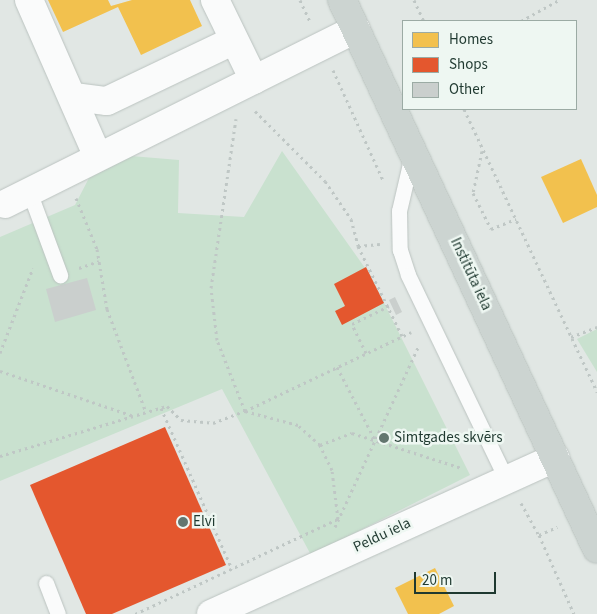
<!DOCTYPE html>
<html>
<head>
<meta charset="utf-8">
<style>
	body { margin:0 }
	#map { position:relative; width:597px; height:614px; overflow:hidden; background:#e1e7e4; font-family:"Source Sans 3",sans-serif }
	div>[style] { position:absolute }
	.green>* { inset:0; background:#c9e1cf }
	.homes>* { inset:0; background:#f2c14e }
	.shops>* { inset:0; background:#e4572e }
	.building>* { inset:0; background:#cacfcd }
	.path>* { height:3px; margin-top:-1.5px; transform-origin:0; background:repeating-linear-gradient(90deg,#bfc7c5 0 2.5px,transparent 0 6.5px) }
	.roads { filter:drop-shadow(0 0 1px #bbc3c0) drop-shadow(0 0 1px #bbc3c0) }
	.service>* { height:15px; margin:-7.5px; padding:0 7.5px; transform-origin:7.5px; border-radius:7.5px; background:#fafbfb }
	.minor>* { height:28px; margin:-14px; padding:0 14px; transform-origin:14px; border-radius:14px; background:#fafbfb }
	.primary>* { height:28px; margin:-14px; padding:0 14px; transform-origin:14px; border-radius:14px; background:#ccd4d1 }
	.dots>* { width:14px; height:14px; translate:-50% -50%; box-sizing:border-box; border:2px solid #eef7f2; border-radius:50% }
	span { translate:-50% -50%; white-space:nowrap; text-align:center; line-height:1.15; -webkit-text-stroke:5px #eef7f2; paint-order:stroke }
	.street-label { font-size:15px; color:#1f3930 }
	.poi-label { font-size:15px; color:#1f3930 }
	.left { translate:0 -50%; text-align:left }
	.legend { position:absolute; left:402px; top:20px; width:175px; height:90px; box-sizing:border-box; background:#eef7f2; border:1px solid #9baba4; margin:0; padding:6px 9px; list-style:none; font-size:15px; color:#1f3930 }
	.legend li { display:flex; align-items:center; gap:10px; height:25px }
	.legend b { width:25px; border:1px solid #9baba4 }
	.scale { position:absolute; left:414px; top:572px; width:82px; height:22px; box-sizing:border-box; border:2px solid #1f3930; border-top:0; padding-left:6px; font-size:15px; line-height:18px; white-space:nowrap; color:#1f3930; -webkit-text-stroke:4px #eef7f2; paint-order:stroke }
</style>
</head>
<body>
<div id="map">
	<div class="green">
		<div style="clip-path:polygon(282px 151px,370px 275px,470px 475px,311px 555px,222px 389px,0 481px,0 237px,75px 205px,89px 178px,131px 156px,179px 160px,178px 213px,244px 217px)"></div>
		<div style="clip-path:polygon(597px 329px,597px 372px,577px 339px)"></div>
	</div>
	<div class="homes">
		<div style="clip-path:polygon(48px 0,108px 0,111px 6px,132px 0,190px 0,202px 26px,141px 55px,118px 7px,63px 32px)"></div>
		<div style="clip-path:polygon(581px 159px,597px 195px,597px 207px,563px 223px,541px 177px)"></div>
		<div style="clip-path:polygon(435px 568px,454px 606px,439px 614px,408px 614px,395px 588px)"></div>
	</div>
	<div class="shops">
		<div style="clip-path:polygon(366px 267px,384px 303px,342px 325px,335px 311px,345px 306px,334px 284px)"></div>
		<div style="clip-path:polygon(165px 427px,226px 565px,112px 614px,86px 614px,30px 485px)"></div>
	</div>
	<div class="building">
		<div style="clip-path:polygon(87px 278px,96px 310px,55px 322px,46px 289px)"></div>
		<div style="clip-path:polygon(395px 297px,402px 312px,396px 315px,389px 300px)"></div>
	</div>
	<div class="path">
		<div style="left:300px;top:0;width:23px;rotate:65deg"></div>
		<div style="left:414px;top:0;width:23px;rotate:65deg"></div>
		<div style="left:521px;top:21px;width:43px;rotate:-28.9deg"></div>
		<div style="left:333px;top:70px;width:121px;rotate:65.6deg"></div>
		<div style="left:464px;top:109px;width:313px;rotate:64.8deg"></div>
		<div style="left:255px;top:111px;width:99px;rotate:45deg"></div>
		<div style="left:325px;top:181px;width:46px;rotate:55.6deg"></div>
		<div style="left:351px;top:219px;width:28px;rotate:75deg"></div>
		<div style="left:358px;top:246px;width:100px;rotate:63.9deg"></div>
		<div style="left:482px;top:151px;width:43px;rotate:102.1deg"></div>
		<div style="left:473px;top:193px;width:40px;rotate:63.4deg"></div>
		<div style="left:491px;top:229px;width:27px;rotate:-22deg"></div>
		<div style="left:76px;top:198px;width:55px;rotate:67.6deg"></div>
		<div style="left:97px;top:249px;width:61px;rotate:80.5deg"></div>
		<div style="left:107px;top:309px;width:110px;rotate:69.3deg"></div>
		<div style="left:358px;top:246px;width:22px;rotate:-5deg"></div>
		<div style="left:79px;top:268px;width:21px;rotate:-19deg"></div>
		<div style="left:571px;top:337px;width:28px;rotate:-21deg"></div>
		<div style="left:0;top:353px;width:91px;rotate:-68.8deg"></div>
		<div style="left:366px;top:353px;width:32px;rotate:-116deg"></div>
		<div style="left:352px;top:324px;width:41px;rotate:-25.9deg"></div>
		<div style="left:337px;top:367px;width:85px;rotate:62.5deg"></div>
		<div style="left:0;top:371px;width:141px;rotate:18.6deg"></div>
		<div style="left:161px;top:408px;width:176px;rotate:66.2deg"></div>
		<div style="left:245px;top:411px;width:184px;rotate:-25.4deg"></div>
		<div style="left:320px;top:445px;width:34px;rotate:-21deg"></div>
		<div style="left:352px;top:433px;width:115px;rotate:17.7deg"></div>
		<div style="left:0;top:456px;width:174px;rotate:-16.7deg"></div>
		<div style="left:167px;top:406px;width:20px;rotate:45deg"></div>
		<div style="left:181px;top:420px;width:32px;rotate:5deg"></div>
		<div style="left:213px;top:423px;width:34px;rotate:-21deg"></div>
		<div style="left:245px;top:411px;width:76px;rotate:-111.5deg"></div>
		<div style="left:217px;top:340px;width:52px;rotate:-96.6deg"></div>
		<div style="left:211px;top:288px;width:171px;rotate:-81.6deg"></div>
		<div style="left:521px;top:503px;width:37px;rotate:61deg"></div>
		<div style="left:539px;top:535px;width:20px;rotate:-24deg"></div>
		<div style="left:335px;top:527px;width:198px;rotate:-65.2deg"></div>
		<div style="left:539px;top:535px;width:86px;rotate:66.1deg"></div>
		<div style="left:135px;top:614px;width:224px;rotate:-25.1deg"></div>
		<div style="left:338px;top:519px;width:49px;rotate:-97deg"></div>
		<div style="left:332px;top:470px;width:28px;rotate:-116deg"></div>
		<div style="left:320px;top:445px;width:30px;rotate:-138deg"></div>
		<div style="left:298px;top:425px;width:55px;rotate:-165.2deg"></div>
	</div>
	<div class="roads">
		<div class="service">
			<div style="left:412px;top:155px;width:57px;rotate:103.1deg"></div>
			<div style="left:399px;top:211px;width:39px;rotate:89deg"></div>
			<div style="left:400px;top:250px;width:26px;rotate:72deg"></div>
			<div style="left:408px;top:275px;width:226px;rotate:64.3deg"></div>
			<div style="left:29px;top:191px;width:90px;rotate:69.7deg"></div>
			<div style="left:46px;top:583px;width:33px;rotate:69deg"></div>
		</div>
		<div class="minor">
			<div style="left:29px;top:0;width:169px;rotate:66.3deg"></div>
			<div style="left:215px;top:0;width:89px;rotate:64deg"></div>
			<div style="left:74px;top:97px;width:33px;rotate:7deg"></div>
			<div style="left:107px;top:101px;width:140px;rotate:-25.5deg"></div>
			<div style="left:5px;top:204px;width:392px;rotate:-26.5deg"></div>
			<div style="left:211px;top:614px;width:378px;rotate:-24.4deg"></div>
		</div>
		<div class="primary">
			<div style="left:342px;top:0;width:605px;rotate:65.09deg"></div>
		</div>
	</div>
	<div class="dots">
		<div style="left:384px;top:438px;background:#63766f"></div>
		<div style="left:183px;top:522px;background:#63766f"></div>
	</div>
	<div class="street-label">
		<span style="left:471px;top:274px;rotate:65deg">Institūta iela</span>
		<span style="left:382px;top:535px;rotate:-25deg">Peldu iela</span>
	</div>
	<div class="poi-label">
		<span class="left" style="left:394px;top:438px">Simtgades skvērs</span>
		<span class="left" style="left:193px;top:522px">Elvi</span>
	</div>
	<ul class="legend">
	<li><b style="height:14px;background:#f2c14e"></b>Homes</li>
	<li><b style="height:14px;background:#e4572e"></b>Shops</li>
	<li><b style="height:14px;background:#cacfcd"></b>Other</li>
	</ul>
	<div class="scale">20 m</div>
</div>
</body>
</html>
